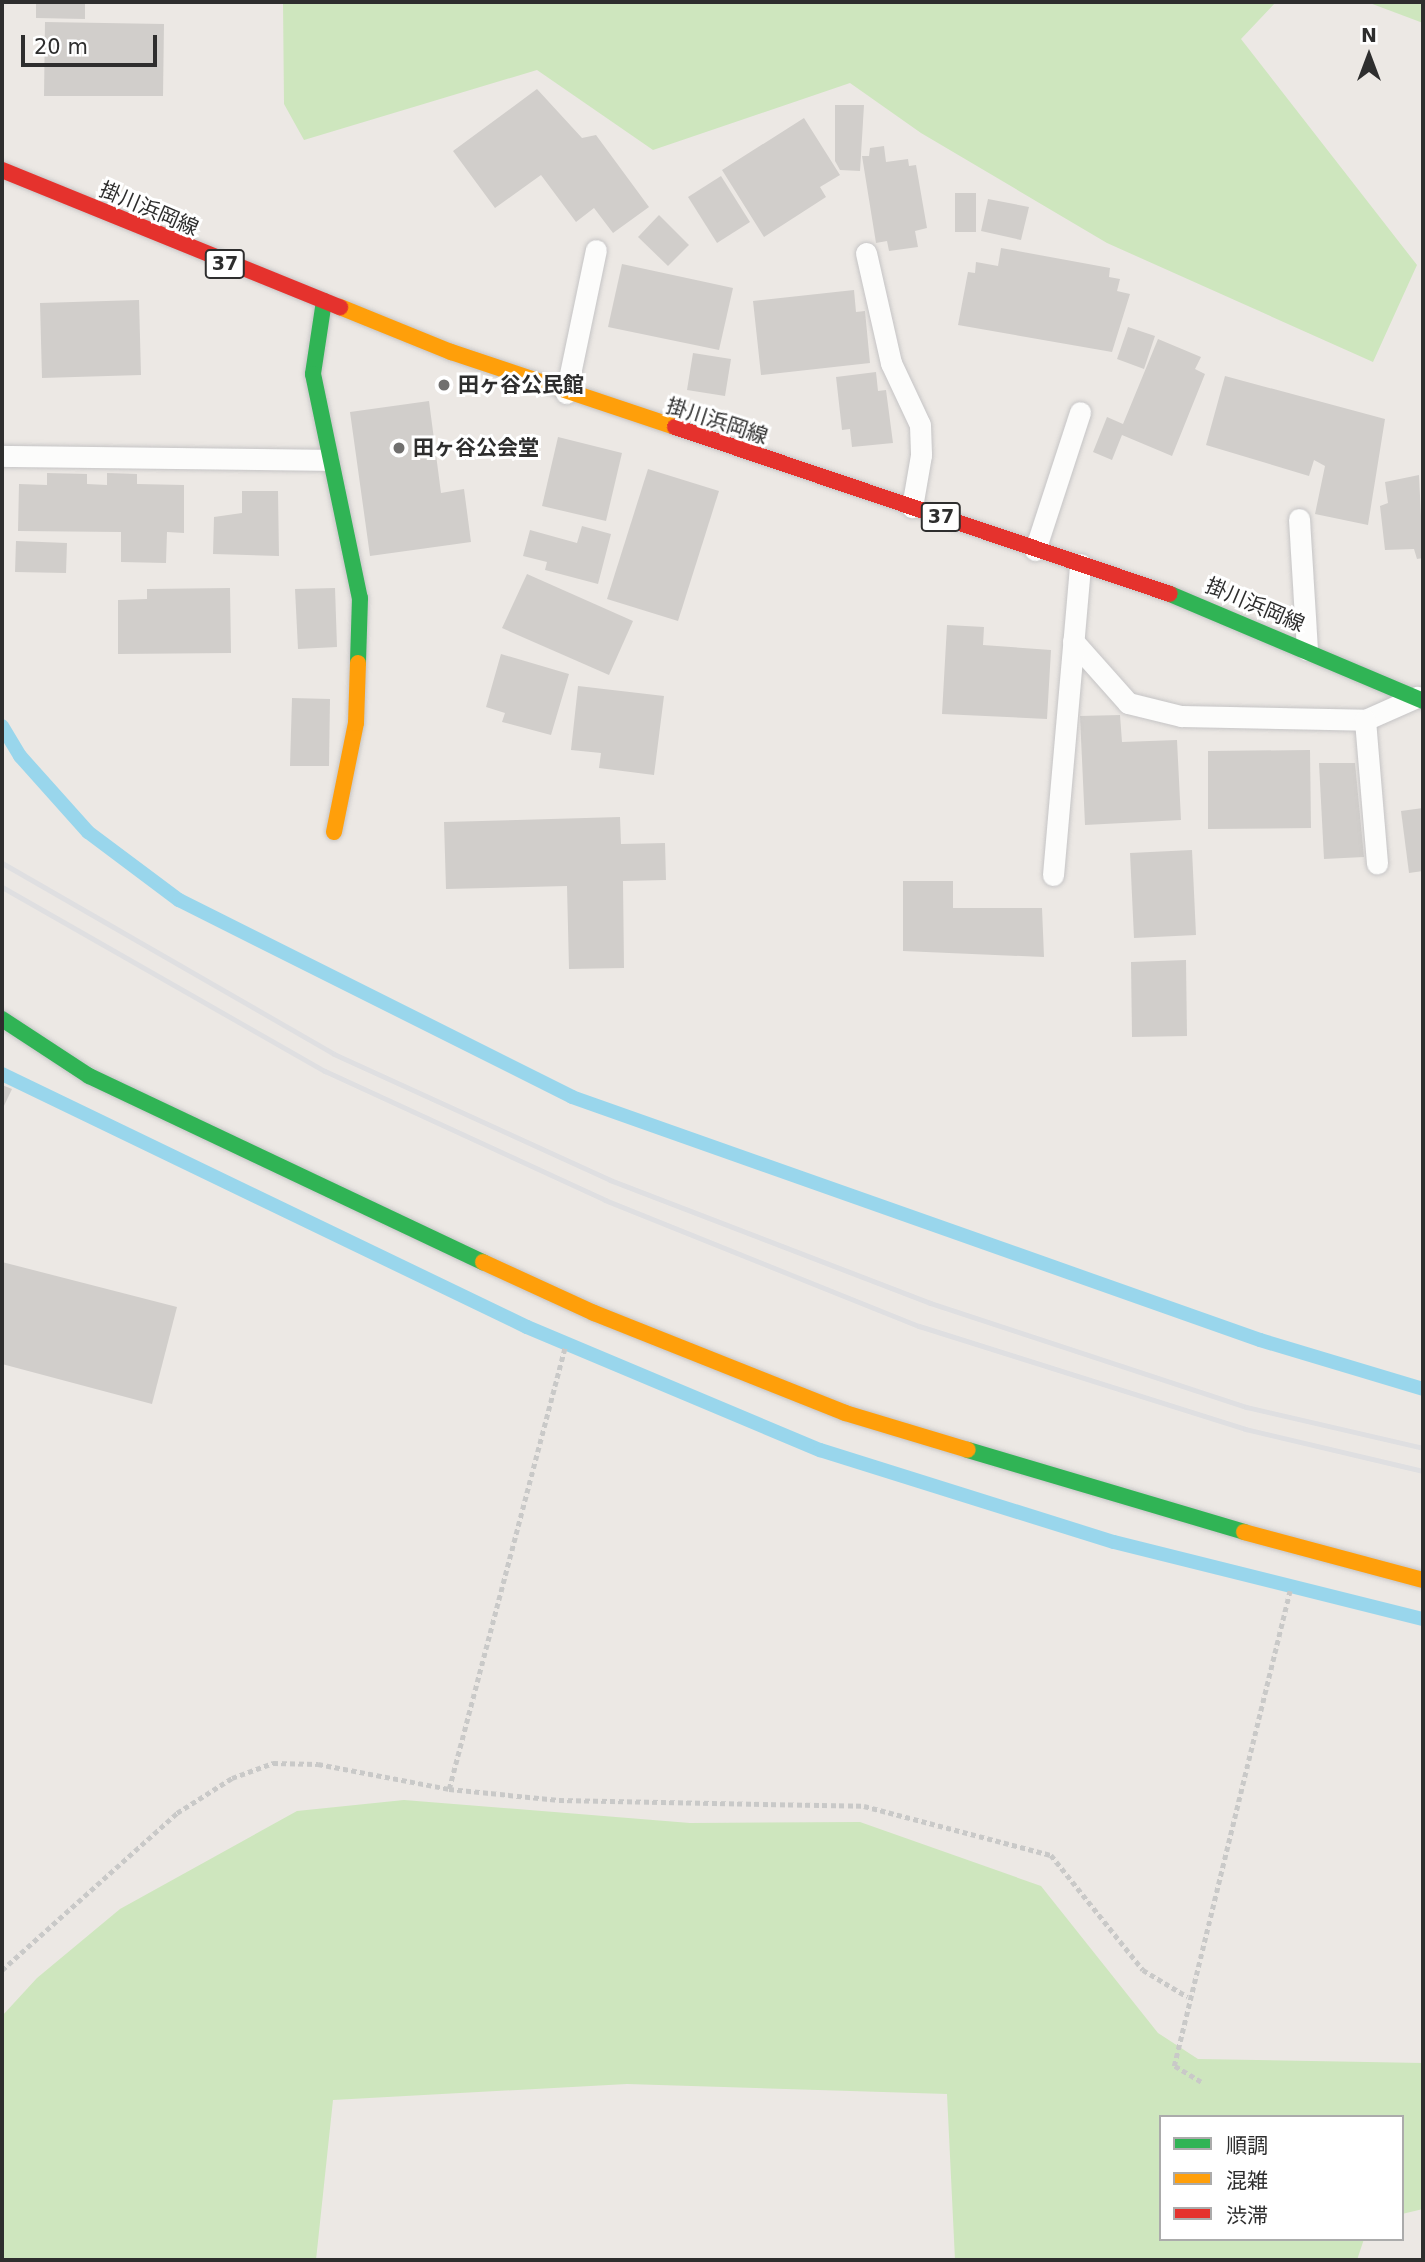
<!DOCTYPE html>
<html>
<head>
<meta charset="utf-8">
<style>
	body { margin:0 }
	#map { position:relative; width:1425px; height:2262px; overflow:hidden; background:#ece8e4; font-family:"DejaVu Sans","Noto Sans JP",sans-serif }
	div>[style] { position:absolute }
	.green>* { inset:0; background:#cee6be }
	.stream>* { height:14px; margin:-7px; padding:0 7px; transform-origin:7px; border-radius:7px; background:#99d6ec }
	.building>* { inset:0; background:#d1cecb }
	.path>* { height:4.5px; margin-top:-2.25px; transform-origin:0; background:repeating-linear-gradient(90deg,#c9c9c8 0 5px,transparent 0 8.5px) }
	.roads { filter:drop-shadow(0 0 2px #c5c4c5) drop-shadow(0 0 2px #c5c4c5) }
	.lane>* { height:21px; margin:-10.5px; padding:0 10.5px; transform-origin:10.5px; border-radius:10.5px; background:#fcfcfb }
	.fast>* { height:16px; margin:-8px; padding:0 8px; transform-origin:8px; border-radius:8px; background:#30b455 }
	.slow>* { height:16px; margin:-8px; padding:0 8px; transform-origin:8px; border-radius:8px; background:#ff9f0a }
	.jam>* { height:16px; margin:-8px; padding:0 8px; transform-origin:8px; border-radius:8px; background:#e5322d }
	.rail>* { height:5px; margin:-2.5px; padding:0 2.5px; transform-origin:2.5px; border-radius:2.5px; background:#dfdfe1 }
	.dots>* { width:19px; height:19px; translate:-50% -50%; box-sizing:border-box; border:4px solid #fff; border-radius:50% }
	span { translate:-50% -50%; white-space:nowrap; text-align:center; line-height:1.15; -webkit-text-stroke:6px #fff; paint-order:stroke }
	.shield-label span { padding:2px 5px; background:#fff; border:2px solid; border-radius:5px; -webkit-text-stroke-width:0 }
	.shield-label { font-size:19px; color:#2e2e2e; font-weight:700 }
	.street-label { font-size:21px; color:#2e2e2e }
	.poi-label { font-size:21px; color:#2e2e2e; font-weight:700 }
	.left { translate:0 -50%; text-align:left }
	.frame { position:absolute; inset:0; border:4px solid #2e2e2e; pointer-events:none }
	.legend { position:absolute; left:1159px; top:2115px; width:245px; height:126px; box-sizing:border-box; background:#fff; border:2px solid #ababab; margin:0; padding:9px 12px; list-style:none; font-size:21px; color:#2e2e2e }
	.legend li { display:flex; align-items:center; gap:14px; height:35px }
	.legend b { width:35px; border:2px solid #ababab }
	.north { position:absolute; left:1334px; top:21px; width:70px; height:70px; -webkit-text-stroke:5px #fff; paint-order:stroke; rotate:0deg; font-size:19px; font-weight:700; line-height:28px; text-align:center; color:#2e2e2e }
	.north::after { content:''; display:block; margin:auto; width:24px; height:32px; background:#2e2e2e; clip-path:polygon(50% 0,100% 100%,50% 72%,0 100%) }
	.scale { position:absolute; left:21px; top:35px; width:136px; height:32px; box-sizing:border-box; border:4px solid #2e2e2e; border-top:0; padding-left:9px; font-size:21px; line-height:24px; white-space:nowrap; color:#2e2e2e; -webkit-text-stroke:5px #fff; paint-order:stroke }
</style>
</head>
<body>
<div id="map">
	<div class="green">
		<div style="clip-path:polygon(283px 2px,1276px 2px,1241px 39px,1417px 265px,1373px 362px,1107px 243px,921px 133px,850px 83px,653px 150px,537px 70px,304px 140px,284px 104px)"></div>
		<div style="clip-path:polygon(1367px 2px,1423px 2px,1423px 23px)"></div>
		<div style="clip-path:polygon(404px 1800px,690px 1823px,860px 1822px,1041px 1886px,1158px 2033px,1198px 2059px,1423px 2063px,1423px 2209px,1402px 2214px,1402px 2117px,1161px 2117px,1161px 2239px,1364px 2239px,1357px 2260px,955px 2260px,947px 2094px,627px 2084px,333px 2100px,316px 2260px,2px 2260px,2px 2016px,37px 1978px,120px 1909px,297px 1811px)"></div>
	</div>
	<div class="stream">
		<div style="left:2px;top:726px;width:35px;rotate:59deg"></div>
		<div style="left:20px;top:756px;width:102px;rotate:48.2deg"></div>
		<div style="left:88px;top:832px;width:114px;rotate:36.8deg"></div>
		<div style="left:179px;top:900px;width:440px;rotate:26.6deg"></div>
		<div style="left:572px;top:1097px;width:730px;rotate:19.45deg"></div>
		<div style="left:1260px;top:1340px;width:170px;rotate:16.7deg"></div>
		<div style="left:2px;top:1074px;width:583px;rotate:25.73deg"></div>
		<div style="left:527px;top:1327px;width:318px;rotate:22.8deg"></div>
		<div style="left:820px;top:1450px;width:308px;rotate:17.4deg"></div>
		<div style="left:1114px;top:1542px;width:318px;rotate:14deg"></div>
	</div>
	<div class="building">
		<div style="clip-path:polygon(36px 2px,85px 2px,85px 19px,36px 18px)"></div>
		<div style="clip-path:polygon(45px 22px,164px 24px,163px 96px,44px 96px)"></div>
		<div style="clip-path:polygon(537px 89px,582px 138px,596px 135px,649px 207px,613px 233px,594px 208px,576px 222px,541px 175px,495px 208px,453px 151px)"></div>
		<div style="clip-path:polygon(835px 105px,864px 105px,860px 171px,840px 170px,835px 161px)"></div>
		<div style="clip-path:polygon(804px 118px,840px 175px,820px 187px,826px 197px,764px 237px,722px 170px)"></div>
		<div style="clip-path:polygon(884px 146px,886px 162px,908px 159px,909px 166px,916px 165px,927px 228px,915px 231px,918px 247px,889px 251px,887px 241px,876px 243px,862px 156px,869px 156px,870px 148px)"></div>
		<div style="clip-path:polygon(721px 176px,750px 222px,717px 243px,688px 197px)"></div>
		<div style="clip-path:polygon(955px 193px,976px 193px,976px 232px,955px 232px)"></div>
		<div style="clip-path:polygon(988px 199px,1029px 207px,1021px 240px,981px 231px)"></div>
		<div style="clip-path:polygon(659px 215px,689px 245px,668px 266px,638px 237px)"></div>
		<div style="clip-path:polygon(1001px 248px,1110px 268px,1109px 277px,1120px 279px,1117px 291px,1130px 294px,1112px 352px,958px 325px,968px 272px,975px 273px,976px 262px,998px 266px)"></div>
		<div style="clip-path:polygon(622px 264px,733px 288px,719px 350px,608px 327px)"></div>
		<div style="clip-path:polygon(854px 290px,856px 312px,865px 311px,870px 363px,761px 375px,753px 301px)"></div>
		<div style="clip-path:polygon(139px 300px,141px 375px,42px 378px,40px 303px)"></div>
		<div style="clip-path:polygon(1128px 327px,1155px 336px,1144px 369px,1117px 359px)"></div>
		<div style="clip-path:polygon(1158px 339px,1201px 357px,1195px 369px,1205px 374px,1172px 456px,1122px 435px,1112px 460px,1093px 452px,1107px 417px,1123px 424px)"></div>
		<div style="clip-path:polygon(693px 353px,731px 359px,725px 396px,687px 390px)"></div>
		<div style="clip-path:polygon(876px 372px,878px 391px,886px 390px,893px 443px,852px 447px,850px 429px,842px 430px,836px 377px)"></div>
		<div style="clip-path:polygon(1225px 376px,1385px 419px,1368px 525px,1315px 514px,1325px 466px,1314px 460px,1309px 476px,1206px 445px)"></div>
		<div style="clip-path:polygon(429px 401px,441px 493px,464px 489px,471px 542px,370px 556px,350px 412px)"></div>
		<div style="clip-path:polygon(558px 437px,622px 453px,606px 521px,542px 506px)"></div>
		<div style="clip-path:polygon(648px 469px,719px 491px,678px 621px,607px 599px)"></div>
		<div style="clip-path:polygon(47px 473px,87px 474px,87px 484px,107px 485px,107px 473px,137px 474px,137px 484px,184px 485px,184px 533px,167px 532px,166px 563px,121px 562px,121px 532px,18px 531px,19px 484px,47px 485px)"></div>
		<div style="clip-path:polygon(1419px 475px,1423px 558px,1417px 559px,1414px 549px,1385px 550px,1380px 506px,1388px 503px,1385px 482px)"></div>
		<div style="clip-path:polygon(242px 491px,278px 491px,279px 556px,213px 554px,214px 517px,242px 513px)"></div>
		<div style="clip-path:polygon(582px 526px,611px 534px,598px 584px,545px 570px,547px 562px,523px 556px,530px 530px,577px 543px)"></div>
		<div style="clip-path:polygon(16px 541px,67px 543px,66px 573px,15px 572px)"></div>
		<div style="clip-path:polygon(527px 574px,633px 621px,609px 675px,502px 628px)"></div>
		<div style="clip-path:polygon(230px 588px,231px 653px,118px 654px,118px 600px,147px 599px,147px 589px)"></div>
		<div style="clip-path:polygon(335px 588px,337px 647px,298px 649px,295px 589px)"></div>
		<div style="clip-path:polygon(947px 625px,984px 627px,983px 645px,1051px 650px,1047px 719px,942px 714px)"></div>
		<div style="clip-path:polygon(501px 654px,569px 674px,551px 735px,502px 722px,505px 713px,486px 707px)"></div>
		<div style="clip-path:polygon(578px 686px,664px 696px,654px 775px,599px 768px,601px 753px,571px 750px)"></div>
		<div style="clip-path:polygon(292px 698px,330px 699px,329px 766px,290px 766px)"></div>
		<div style="clip-path:polygon(1120px 715px,1122px 742px,1177px 740px,1181px 820px,1085px 825px,1080px 716px)"></div>
		<div style="clip-path:polygon(1310px 750px,1311px 828px,1208px 829px,1208px 751px)"></div>
		<div style="clip-path:polygon(1319px 763px,1355px 763px,1364px 857px,1324px 859px)"></div>
		<div style="clip-path:polygon(1423px 808px,1423px 871px,1409px 873px,1401px 811px)"></div>
		<div style="clip-path:polygon(620px 817px,621px 844px,665px 843px,666px 880px,623px 881px,624px 968px,569px 969px,567px 886px,446px 889px,444px 822px)"></div>
		<div style="clip-path:polygon(1192px 850px,1196px 935px,1134px 938px,1130px 853px)"></div>
		<div style="clip-path:polygon(903px 881px,953px 881px,953px 908px,1042px 908px,1044px 957px,903px 951px)"></div>
		<div style="clip-path:polygon(1186px 960px,1187px 1036px,1132px 1037px,1131px 962px)"></div>
		<div style="clip-path:polygon(2px 1085px,12px 1089px,2px 1110px)"></div>
		<div style="clip-path:polygon(2px 1262px,177px 1307px,152px 1404px,2px 1364px)"></div>
	</div>
	<div class="path">
		<div style="left:449px;top:1789px;width:457px;rotate:-75.3deg"></div>
		<div style="left:2px;top:1970px;width:235px;rotate:-41.9deg"></div>
		<div style="left:177px;top:1813px;width:65px;rotate:-32.5deg"></div>
		<div style="left:232px;top:1778px;width:44px;rotate:-20.1deg"></div>
		<div style="left:273px;top:1763px;width:45px;rotate:1.3deg"></div>
		<div style="left:318px;top:1764px;width:133px;rotate:10.8deg"></div>
		<div style="left:449px;top:1789px;width:111px;rotate:5.7deg"></div>
		<div style="left:559px;top:1800px;width:305px;rotate:1.1deg"></div>
		<div style="left:864px;top:1806px;width:193px;rotate:14.7deg"></div>
		<div style="left:1051px;top:1855px;width:147px;rotate:51.3deg"></div>
		<div style="left:1143px;top:1970px;width:52px;rotate:31deg"></div>
		<div style="left:1201px;top:2082px;width:31px;rotate:-149deg"></div>
		<div style="left:1174px;top:2066px;width:489px;rotate:-76.3deg"></div>
	</div>
	<div class="roads">
		<div class="lane">
			<div style="left:866px;top:253px;width:113px;rotate:77.2deg"></div>
			<div style="left:891px;top:363px;width:68px;rotate:64.9deg"></div>
			<div style="left:920px;top:425px;width:30px;rotate:88deg"></div>
			<div style="left:921px;top:455px;width:53px;rotate:99.8deg"></div>
			<div style="left:566px;top:393px;width:146px;rotate:-78.2deg"></div>
			<div style="left:2px;top:456px;width:326px;rotate:0.7deg"></div>
			<div style="left:1299px;top:519px;width:131px;rotate:86.5deg"></div>
			<div style="left:1035px;top:550px;width:145px;rotate:-71.9deg"></div>
			<div style="left:1073px;top:641px;width:83px;rotate:48.4deg"></div>
			<div style="left:1128px;top:703px;width:55px;rotate:13.8deg"></div>
			<div style="left:1181px;top:716px;width:184px;rotate:1.2deg"></div>
			<div style="left:1365px;top:720px;width:57px;rotate:-23.9deg"></div>
			<div style="left:1365px;top:720px;width:144px;rotate:85.2deg"></div>
			<div style="left:1053px;top:875px;width:312px;rotate:-85deg"></div>
		</div>
		<div class="fast">
			<div style="left:324px;top:301px;width:74px;rotate:98.6deg"></div>
			<div style="left:313px;top:374px;width:229px;rotate:78.2deg"></div>
			<div style="left:360px;top:598px;width:65px;rotate:91.8deg"></div>
			<div style="left:1170px;top:594px;width:275px;rotate:22.9deg"></div>
			<div style="left:2px;top:1019px;width:104px;rotate:33.2deg"></div>
			<div style="left:89px;top:1076px;width:436px;rotate:25.3deg"></div>
			<div style="left:968px;top:1450px;width:288px;rotate:16.5deg"></div>
		</div>
		<div class="slow">
			<div style="left:340px;top:307px;width:120px;rotate:22.1deg"></div>
			<div style="left:451px;top:352px;width:236px;rotate:18.5deg"></div>
			<div style="left:334px;top:832px;width:111px;rotate:-78.6deg"></div>
			<div style="left:356px;top:723px;width:60px;rotate:-88.1deg"></div>
			<div style="left:483px;top:1262px;width:122px;rotate:24.7deg"></div>
			<div style="left:594px;top:1313px;width:270px;rotate:21.7deg"></div>
			<div style="left:845px;top:1413px;width:128px;rotate:16.7deg"></div>
			<div style="left:1244px;top:1532px;width:185px;rotate:15deg"></div>
		</div>
		<div class="jam">
			<div style="left:2px;top:170px;width:365px;rotate:22.1deg"></div>
			<div style="left:675px;top:427px;width:522px;rotate:18.64deg"></div>
		</div>
	</div>
	<div class="rail">
		<div style="left:2px;top:863px;width:383px;rotate:29.9deg"></div>
		<div style="left:334px;top:1054px;width:303px;rotate:24.5deg"></div>
		<div style="left:610px;top:1180px;width:343px;rotate:21deg"></div>
		<div style="left:930px;top:1303px;width:333px;rotate:18.2deg"></div>
		<div style="left:1246px;top:1407px;width:182px;rotate:13deg"></div>
		<div style="left:2px;top:887px;width:372px;rotate:29.7deg"></div>
		<div style="left:325px;top:1071px;width:308px;rotate:24.7deg"></div>
		<div style="left:605px;top:1200px;width:338px;rotate:21.9deg"></div>
		<div style="left:919px;top:1326px;width:342px;rotate:17.5deg"></div>
		<div style="left:1245px;top:1429px;width:183px;rotate:13.3deg"></div>
	</div>
	<div class="dots">
		<div style="left:444px;top:385px;background:#706f6e"></div>
		<div style="left:399px;top:448px;background:#706f6e"></div>
	</div>
	<div class="shield-label">
		<span style="left:225px;top:264px">37</span>
		<span style="left:941px;top:517px">37</span>
	</div>
	<div class="street-label">
		<span style="left:149px;top:209px;rotate:23deg">掛川浜岡線</span>
		<span style="left:717px;top:421px;rotate:18deg">掛川浜岡線</span>
		<span style="left:1255px;top:605px;rotate:23deg">掛川浜岡線</span>
	</div>
	<div class="poi-label">
		<span class="left" style="left:458px;top:385px">田ヶ谷公民館</span>
		<span class="left" style="left:413px;top:448px">田ヶ谷公会堂</span>
	</div>
	<div class="frame"></div>
	<ul class="legend">
	<li><b style="height:9px;background:#30b455"></b>順調</li>
	<li><b style="height:9px;background:#ff9f0a"></b>混雑</li>
	<li><b style="height:9px;background:#e5322d"></b>渋滞</li>
	</ul>
	<div class="north">N</div>
	<div class="scale">20 m</div>
</div>
</body>
</html>
